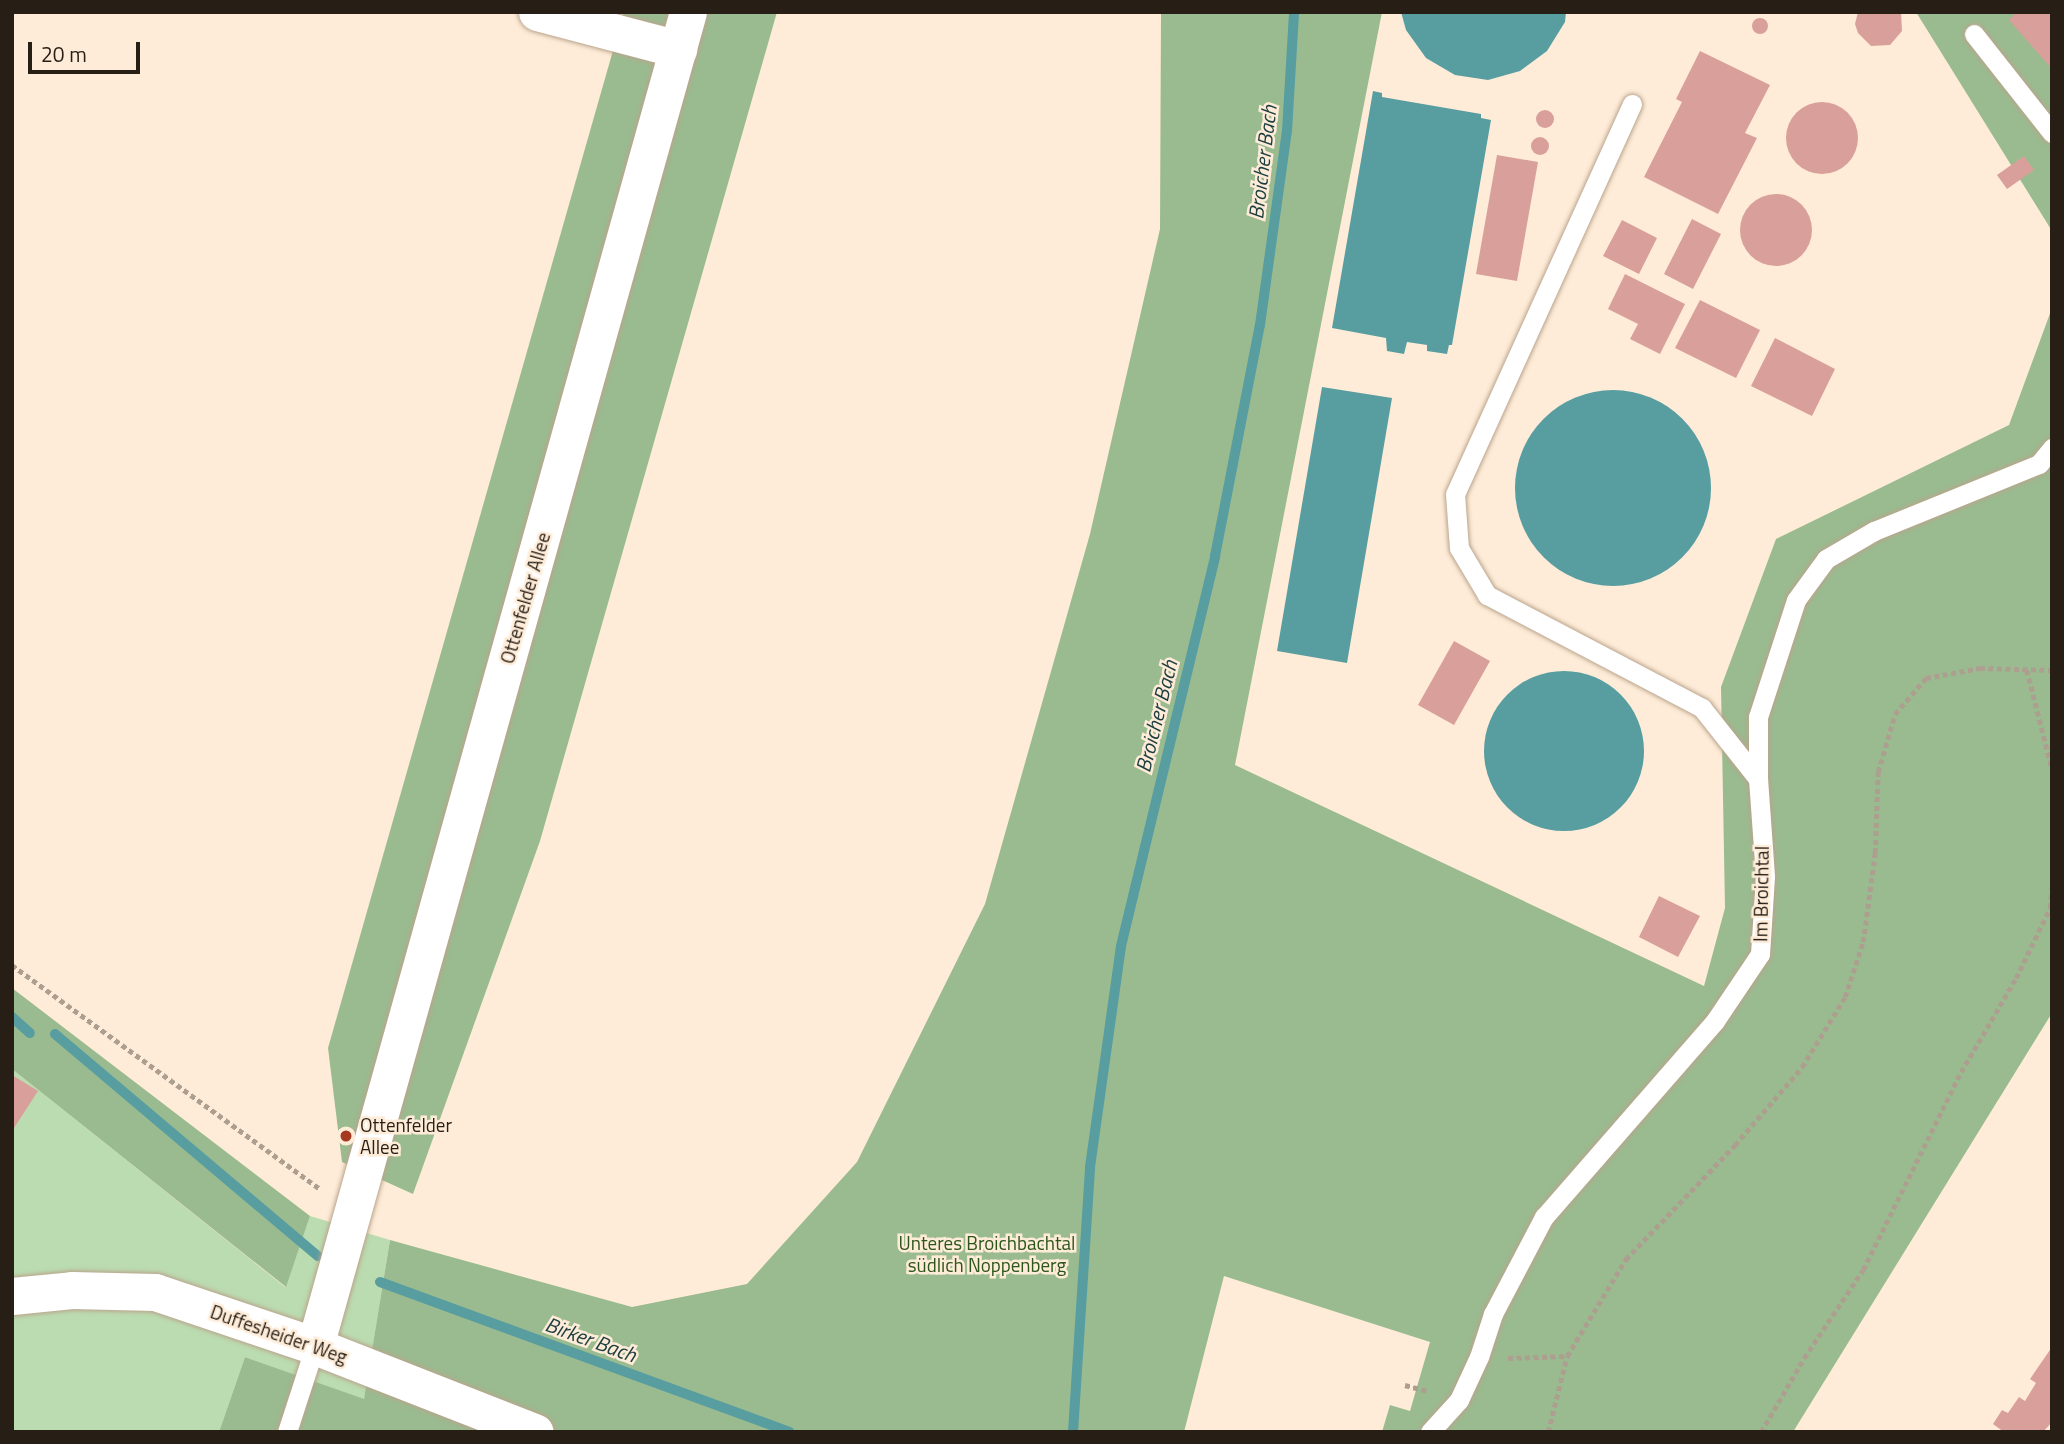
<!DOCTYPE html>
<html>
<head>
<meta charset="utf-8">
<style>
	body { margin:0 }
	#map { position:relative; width:2064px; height:1444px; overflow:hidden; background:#feecd8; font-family:"Titillium Web",sans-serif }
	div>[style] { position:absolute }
	.green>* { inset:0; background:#bbdcb0 }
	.forest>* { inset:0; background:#9abb90 }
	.water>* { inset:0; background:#589da0 }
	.round { border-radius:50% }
	.stream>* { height:10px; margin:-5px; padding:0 5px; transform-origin:5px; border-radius:5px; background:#589da0 }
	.building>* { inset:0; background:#d99f9a }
	.path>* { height:4.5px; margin-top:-2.25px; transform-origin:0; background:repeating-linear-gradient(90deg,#ad9f8f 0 5px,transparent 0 8.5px) }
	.roads { filter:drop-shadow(0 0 2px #baa48d) drop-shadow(0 0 2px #baa48d) }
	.lane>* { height:19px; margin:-9.5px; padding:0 9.5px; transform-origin:9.5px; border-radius:9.5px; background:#fff }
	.street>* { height:37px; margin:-18.5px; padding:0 18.5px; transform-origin:18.5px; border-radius:18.5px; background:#fff }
	.dots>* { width:19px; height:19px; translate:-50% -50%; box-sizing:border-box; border:4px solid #feecd8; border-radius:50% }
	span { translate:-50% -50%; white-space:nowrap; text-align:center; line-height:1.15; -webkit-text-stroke:5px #feecd8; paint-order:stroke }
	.street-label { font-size:19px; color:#271f16 }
	.poi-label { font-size:19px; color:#271f16 }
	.left { translate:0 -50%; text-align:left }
	.park-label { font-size:19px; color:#2b561b }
	.water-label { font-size:21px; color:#1c3e40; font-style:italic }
	.frame { position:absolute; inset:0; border:14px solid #271f16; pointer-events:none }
	.scale { position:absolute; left:28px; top:42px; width:112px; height:32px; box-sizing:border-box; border:4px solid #271f16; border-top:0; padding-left:9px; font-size:21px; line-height:24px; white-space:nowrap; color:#271f16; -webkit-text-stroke:5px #feecd8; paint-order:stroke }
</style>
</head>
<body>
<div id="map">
	<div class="green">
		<div style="clip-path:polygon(12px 1069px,285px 1287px,310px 1216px,390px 1240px,364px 1400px,245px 1357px,219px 1432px,12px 1432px)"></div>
	</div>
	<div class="forest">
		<div style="clip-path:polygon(624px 12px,777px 12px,540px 841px,413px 1194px,342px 1162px,328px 1048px)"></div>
		<div style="clip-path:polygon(1161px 12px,1382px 12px,1235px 765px,1704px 986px,1725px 908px,1721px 687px,1776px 539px,2009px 425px,2052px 308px,2052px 1013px,1793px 1432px,1382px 1432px,1390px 1405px,1410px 1411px,1430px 1342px,1224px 1276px,1184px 1432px,219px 1432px,245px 1357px,364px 1399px,390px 1240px,632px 1307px,747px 1284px,857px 1162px,985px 904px,1090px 534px,1160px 229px)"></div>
		<div style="clip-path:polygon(1916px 12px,2052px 12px,2052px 231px)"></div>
		<div style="clip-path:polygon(12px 988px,310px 1216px,286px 1287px,12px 1069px)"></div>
	</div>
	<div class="water">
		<div style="clip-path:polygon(1401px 12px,1566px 12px,1565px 22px,1547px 51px,1520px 71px,1488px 80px,1455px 75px,1426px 58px,1406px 30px)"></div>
		<div style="clip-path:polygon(1373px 91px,1382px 93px,1382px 97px,1481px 114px,1481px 118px,1491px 120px,1452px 345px,1449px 345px,1447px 354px,1427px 351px,1427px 345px,1407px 342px,1404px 354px,1387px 351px,1386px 338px,1332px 328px)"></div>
		<div style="clip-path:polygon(1322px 387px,1392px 398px,1347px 663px,1277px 651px)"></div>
		<div class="round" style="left:1515px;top:390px;width:196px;height:196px"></div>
		<div class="round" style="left:1484px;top:671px;width:160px;height:160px"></div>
	</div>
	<div class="stream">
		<div style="left:12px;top:1017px;width:24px;rotate:42deg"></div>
		<div style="left:55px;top:1034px;width:344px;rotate:40.2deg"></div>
		<div style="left:380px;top:1282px;width:436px;rotate:20.1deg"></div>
		<div style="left:1073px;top:1432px;width:266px;rotate:-86.3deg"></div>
		<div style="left:1090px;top:1167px;width:223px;rotate:-82deg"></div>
		<div style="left:1121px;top:946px;width:401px;rotate:-76.4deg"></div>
		<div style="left:1215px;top:556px;width:235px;rotate:-79deg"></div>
		<div style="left:1260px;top:325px;width:196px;rotate:-82.1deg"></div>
		<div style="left:1287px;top:131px;width:119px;rotate:-86.6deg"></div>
	</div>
	<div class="building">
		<div style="clip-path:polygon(1858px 12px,1901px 12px,1902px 31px,1890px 45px,1871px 46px,1858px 33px,1855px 24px)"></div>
		<div style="clip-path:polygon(2017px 12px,2052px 12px,2052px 69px,2009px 20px)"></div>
		<div class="round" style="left:1752px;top:18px;width:16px;height:16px"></div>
		<div style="clip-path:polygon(1700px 51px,1770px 85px,1745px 133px,1757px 138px,1718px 214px,1644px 177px,1682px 102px,1676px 99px)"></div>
		<div class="round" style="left:1786px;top:102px;width:72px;height:72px"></div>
		<div class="round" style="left:1536px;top:110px;width:18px;height:18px"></div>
		<div class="round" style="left:1531px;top:137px;width:18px;height:18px"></div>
		<div style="clip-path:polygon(1497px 155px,1538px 162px,1517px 281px,1476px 274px)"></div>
		<div style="clip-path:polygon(2024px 156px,2034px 170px,2007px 189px,1997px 175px)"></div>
		<div class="round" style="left:1740px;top:194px;width:72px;height:72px"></div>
		<div style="clip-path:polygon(1692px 219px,1721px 234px,1693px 289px,1664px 274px)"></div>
		<div style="clip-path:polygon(1622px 220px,1657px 238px,1639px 274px,1603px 256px)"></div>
		<div style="clip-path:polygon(1625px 274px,1685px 304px,1660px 354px,1630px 339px,1638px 324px,1608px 309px)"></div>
		<div style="clip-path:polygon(1700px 300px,1760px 330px,1736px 378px,1675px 348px)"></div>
		<div style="clip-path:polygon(1775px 338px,1835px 369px,1812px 416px,1751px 386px)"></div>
		<div style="clip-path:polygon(1454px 641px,1490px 661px,1454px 725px,1418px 705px)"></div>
		<div style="clip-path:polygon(1659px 896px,1700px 916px,1678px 957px,1639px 937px)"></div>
		<div style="clip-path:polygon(12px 1075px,38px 1091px,14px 1128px,12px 1126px)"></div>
		<div style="clip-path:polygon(2052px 1347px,2052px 1422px,2043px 1432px,2004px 1432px,1993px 1424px,2002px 1410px,2008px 1413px,2019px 1397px,2025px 1401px,2036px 1383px,2030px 1379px)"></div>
	</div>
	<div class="path">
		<div style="left:2027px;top:670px;width:102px;rotate:75.8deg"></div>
		<div style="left:12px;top:965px;width:381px;rotate:36deg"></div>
		<div style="left:1508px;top:1358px;width:59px;rotate:-1.9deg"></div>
		<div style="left:1405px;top:1385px;width:23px;rotate:15deg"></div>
		<div style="left:1548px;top:1432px;width:78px;rotate:-76deg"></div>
		<div style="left:1567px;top:1356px;width:114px;rotate:-58.7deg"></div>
		<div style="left:1626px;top:1259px;width:158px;rotate:-46.3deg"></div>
		<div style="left:1735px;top:1145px;width:103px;rotate:-49.3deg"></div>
		<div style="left:1802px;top:1067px;width:82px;rotate:-58.4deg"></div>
		<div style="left:1845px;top:997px;width:58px;rotate:-71.9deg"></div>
		<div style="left:1863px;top:942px;width:90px;rotate:-82.3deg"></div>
		<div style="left:1875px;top:853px;width:81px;rotate:-87.9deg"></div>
		<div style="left:1878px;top:772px;width:60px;rotate:-73.7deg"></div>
		<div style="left:1895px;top:714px;width:48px;rotate:-49.3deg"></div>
		<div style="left:1926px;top:678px;width:55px;rotate:-10.5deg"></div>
		<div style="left:1980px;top:668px;width:72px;rotate:1.6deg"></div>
		<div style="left:1761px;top:1432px;width:86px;rotate:-59.8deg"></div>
		<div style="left:1804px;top:1358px;width:106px;rotate:-56.2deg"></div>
		<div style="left:1863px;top:1270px;width:221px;rotate:-63.7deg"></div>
		<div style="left:1961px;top:1072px;width:109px;rotate:-59.7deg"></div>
		<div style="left:2016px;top:978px;width:78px;rotate:-64.1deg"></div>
		<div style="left:2050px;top:908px;width:21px;rotate:-85deg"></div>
	</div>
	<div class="roads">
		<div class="lane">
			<div style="left:1974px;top:34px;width:126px;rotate:51.8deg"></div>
			<div style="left:1632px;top:104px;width:428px;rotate:114.4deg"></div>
			<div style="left:1455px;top:494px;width:54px;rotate:85.8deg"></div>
			<div style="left:1459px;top:548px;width:55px;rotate:59.2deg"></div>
			<div style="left:1487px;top:595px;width:243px;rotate:27.7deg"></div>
			<div style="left:1702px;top:708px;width:90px;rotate:51.7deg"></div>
			<div style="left:287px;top:1432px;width:90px;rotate:-72deg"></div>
			<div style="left:1430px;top:1432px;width:43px;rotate:-47.8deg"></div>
			<div style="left:1459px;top:1400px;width:47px;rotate:-65.1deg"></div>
			<div style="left:1479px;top:1357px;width:45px;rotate:-72deg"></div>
			<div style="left:1493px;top:1314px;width:110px;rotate:-62.3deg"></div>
			<div style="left:1544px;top:1217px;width:260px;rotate:-48.9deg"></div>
			<div style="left:1715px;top:1021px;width:81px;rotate:-56.1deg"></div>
			<div style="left:1760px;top:954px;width:78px;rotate:-86.3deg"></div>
			<div style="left:1765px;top:876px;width:97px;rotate:-94.1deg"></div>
			<div style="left:1758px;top:779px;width:62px;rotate:-90deg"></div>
			<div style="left:1758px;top:717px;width:123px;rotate:-72deg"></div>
			<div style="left:1796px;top:600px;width:51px;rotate:-53.8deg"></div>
			<div style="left:1826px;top:559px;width:56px;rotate:-30.3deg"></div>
			<div style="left:1874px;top:531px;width:178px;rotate:-22.1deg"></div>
			<div style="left:2039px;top:464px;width:21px;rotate:-51deg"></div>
		</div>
		<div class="street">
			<div style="left:537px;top:12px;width:146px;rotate:14.7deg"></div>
			<div style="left:12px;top:1296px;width:60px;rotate:-5.7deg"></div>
			<div style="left:72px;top:1290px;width:83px;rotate:1.4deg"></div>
			<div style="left:155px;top:1292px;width:169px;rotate:18.6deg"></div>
			<div style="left:315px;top:1346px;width:236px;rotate:21.4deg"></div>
			<div style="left:315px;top:1346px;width:1385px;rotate:-74.38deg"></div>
		</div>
	</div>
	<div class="dots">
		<div style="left:346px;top:1136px;background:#a23920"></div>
	</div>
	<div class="street-label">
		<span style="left:525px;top:598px;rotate:-74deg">Ottenfelder Allee</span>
		<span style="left:1761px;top:894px;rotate:-89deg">Im Broichtal</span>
		<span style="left:279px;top:1334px;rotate:19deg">Duffesheider Weg</span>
	</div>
	<div class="poi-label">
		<span class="left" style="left:360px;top:1136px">Ottenfelder<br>Allee</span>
	</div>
	<div class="park-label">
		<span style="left:987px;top:1254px">Unteres Broichbachtal<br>südlich Noppenberg</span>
	</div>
	<div class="water-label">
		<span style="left:1262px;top:162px;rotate:-83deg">Broicher Bach</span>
		<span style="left:1156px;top:716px;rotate:-76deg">Broicher Bach</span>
		<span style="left:591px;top:1339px;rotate:20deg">Birker Bach</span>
	</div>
	<div class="frame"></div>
	<div class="scale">20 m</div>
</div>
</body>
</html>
